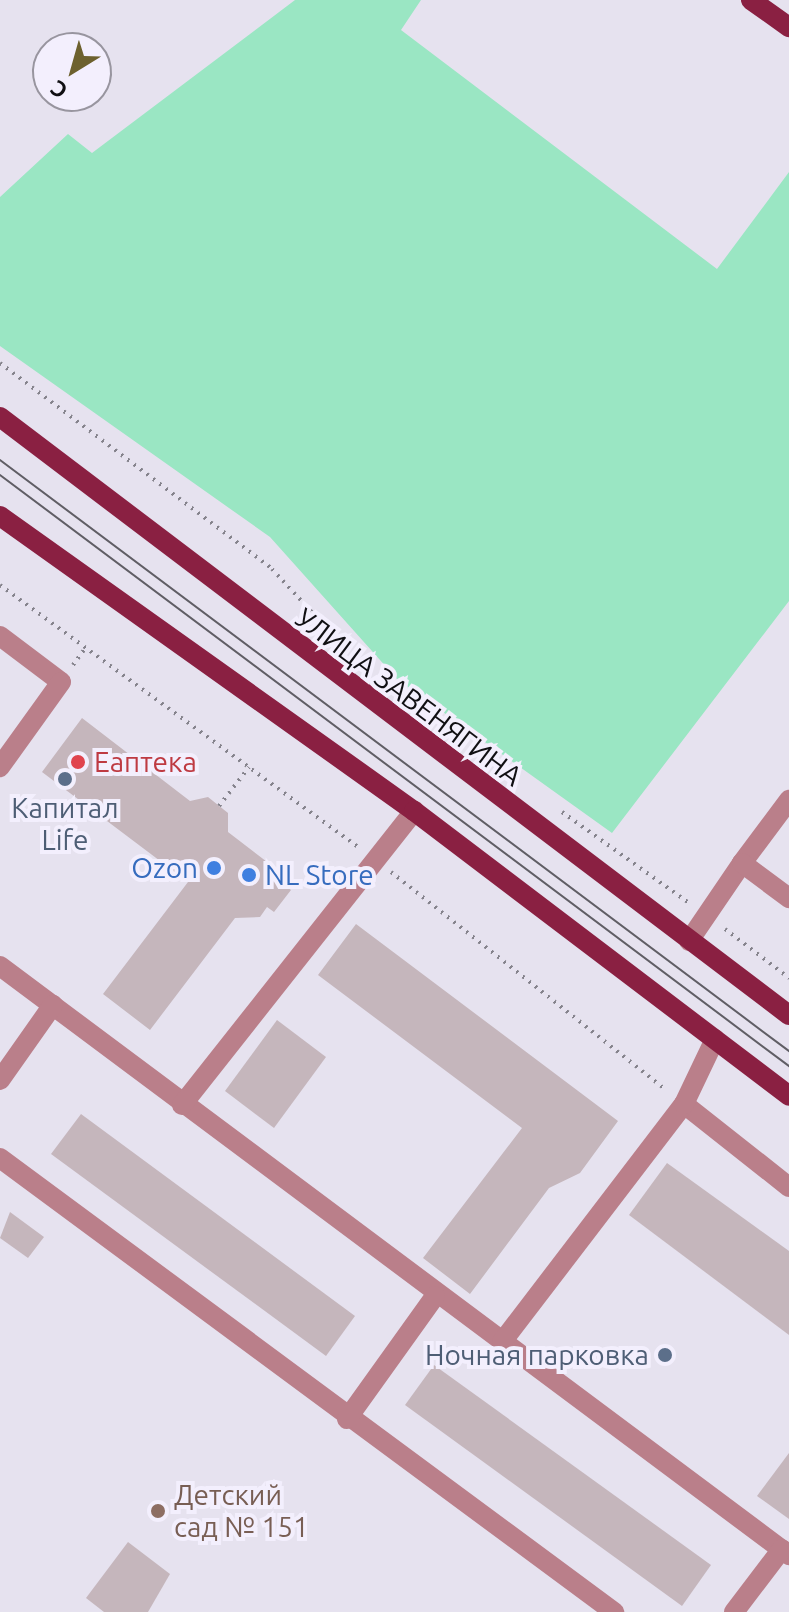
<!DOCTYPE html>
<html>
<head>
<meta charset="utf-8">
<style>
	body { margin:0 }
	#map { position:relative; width:789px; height:1612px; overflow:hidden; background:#e6e2ef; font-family:Ubuntu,sans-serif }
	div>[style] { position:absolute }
	.green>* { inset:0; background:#9ae6c3 }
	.building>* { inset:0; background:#c5b6bc }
	.path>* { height:4px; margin-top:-2px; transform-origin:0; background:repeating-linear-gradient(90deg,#85838c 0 2px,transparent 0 8px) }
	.minor>* { height:20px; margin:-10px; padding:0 10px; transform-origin:10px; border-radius:10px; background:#ba7f8a }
	.major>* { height:20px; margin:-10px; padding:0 10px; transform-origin:10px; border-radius:10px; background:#8a2042 }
	.tram>* { height:2px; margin:-1px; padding:0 1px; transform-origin:1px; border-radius:1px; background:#605e65 }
	.dots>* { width:22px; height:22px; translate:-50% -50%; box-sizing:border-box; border:4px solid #f3effd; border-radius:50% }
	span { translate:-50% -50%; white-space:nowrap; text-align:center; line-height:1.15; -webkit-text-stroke:8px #f3effd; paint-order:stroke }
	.street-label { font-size:28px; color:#100f13 }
	.health-label { font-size:28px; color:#be3a42 }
	.left { translate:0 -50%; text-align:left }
	.service-label { font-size:28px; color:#4e5e75 }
	.right { translate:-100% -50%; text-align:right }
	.shop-label { font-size:28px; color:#366cbe }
	.education-label { font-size:28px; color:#785e54 }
	.north { position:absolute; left:32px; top:32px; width:80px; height:80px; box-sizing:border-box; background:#f3effd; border:2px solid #98959f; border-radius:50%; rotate:217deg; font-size:22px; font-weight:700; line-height:32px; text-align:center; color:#100f13 }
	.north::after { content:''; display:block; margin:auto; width:28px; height:36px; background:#6d612e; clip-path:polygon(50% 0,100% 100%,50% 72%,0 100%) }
</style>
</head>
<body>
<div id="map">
	<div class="green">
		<div style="clip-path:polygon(295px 0,421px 0,401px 30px,717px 269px,789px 172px,789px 601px,612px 833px,397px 679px,270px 537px,0 346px,0 197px,68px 134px,92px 153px)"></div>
	</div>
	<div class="building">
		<div style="clip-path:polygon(82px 718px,190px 801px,208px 797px,228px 813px,228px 832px,288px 878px,283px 884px,291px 890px,274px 912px,267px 907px,260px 917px,235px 918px,150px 1030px,103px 994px,188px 882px,42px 772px)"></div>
		<div style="clip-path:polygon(356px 924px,618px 1121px,580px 1173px,549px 1188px,470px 1294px,423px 1258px,522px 1128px,318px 975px)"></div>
		<div style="clip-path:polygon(277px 1020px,326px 1057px,274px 1128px,225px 1091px)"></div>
		<div style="clip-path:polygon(81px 1114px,355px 1316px,326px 1356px,51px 1154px)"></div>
		<div style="clip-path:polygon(667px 1163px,789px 1251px,789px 1335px,629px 1215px)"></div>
		<div style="clip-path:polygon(10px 1212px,44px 1237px,28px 1258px,0 1238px)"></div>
		<div style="clip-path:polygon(434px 1365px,711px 1565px,682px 1606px,405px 1405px)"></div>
		<div style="clip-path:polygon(789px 1453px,789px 1519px,757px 1496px)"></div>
		<div style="clip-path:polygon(128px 1542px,170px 1574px,148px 1612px,104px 1612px,86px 1598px)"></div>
	</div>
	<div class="path">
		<div style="left:0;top:363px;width:341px;rotate:37.1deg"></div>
		<div style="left:272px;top:569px;width:108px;rotate:47.3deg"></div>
		<div style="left:0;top:585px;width:444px;rotate:36.2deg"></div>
		<div style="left:73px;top:665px;width:22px;rotate:-54deg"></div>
		<div style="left:219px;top:806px;width:49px;rotate:-52.4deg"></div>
		<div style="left:562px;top:812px;width:156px;rotate:35.6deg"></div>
		<div style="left:391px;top:872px;width:351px;rotate:38.4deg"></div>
		<div style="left:725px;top:929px;width:81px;rotate:37.4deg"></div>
	</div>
	<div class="minor">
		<div style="left:0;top:636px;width:76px;rotate:37deg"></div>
		<div style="left:61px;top:682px;width:105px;rotate:125.7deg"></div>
		<div style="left:742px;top:863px;width:79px;rotate:-53.3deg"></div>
		<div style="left:689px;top:941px;width:94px;rotate:-55.8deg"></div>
		<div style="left:742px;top:863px;width:59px;rotate:36.7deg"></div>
		<div style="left:0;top:966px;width:985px;rotate:36.74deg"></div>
		<div style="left:0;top:1080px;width:92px;rotate:-54.8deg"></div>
		<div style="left:684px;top:1104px;width:134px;rotate:38.3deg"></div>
		<div style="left:182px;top:1105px;width:375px;rotate:-51.7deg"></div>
		<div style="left:0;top:1158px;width:764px;rotate:36.48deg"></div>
		<div style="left:502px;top:1342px;width:300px;rotate:-52.6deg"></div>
		<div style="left:684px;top:1104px;width:72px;rotate:-64.5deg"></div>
		<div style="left:347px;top:1419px;width:151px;rotate:-54.4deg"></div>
		<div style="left:734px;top:1612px;width:79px;rotate:-52.7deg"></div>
	</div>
	<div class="major">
		<div style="left:751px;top:0;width:47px;rotate:35.4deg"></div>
		<div style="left:0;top:417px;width:990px;rotate:37.16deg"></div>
		<div style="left:0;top:516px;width:508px;rotate:35.47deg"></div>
		<div style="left:414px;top:811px;width:471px;rotate:37.2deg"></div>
	</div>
	<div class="tram">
		<div style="left:0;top:460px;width:986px;rotate:36.84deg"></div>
		<div style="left:0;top:475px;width:986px;rotate:36.84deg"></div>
	</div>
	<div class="dots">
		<div style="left:78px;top:762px;background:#e0444e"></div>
		<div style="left:65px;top:779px;background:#5c6f8a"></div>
		<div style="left:214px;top:868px;background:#3f7fe0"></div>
		<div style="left:249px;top:875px;background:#3f7fe0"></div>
		<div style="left:665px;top:1355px;background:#5c6f8a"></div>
		<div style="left:158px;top:1511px;background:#8d6e63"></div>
	</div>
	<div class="street-label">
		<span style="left:409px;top:697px;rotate:37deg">УЛИЦА ЗАВЕНЯГИНА</span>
	</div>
	<div class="health-label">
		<span class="left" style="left:94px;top:762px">Еаптека</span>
	</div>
	<div class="service-label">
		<span style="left:65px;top:824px">Капитал<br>Life</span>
		<span class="right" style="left:649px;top:1355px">Ночная парковка</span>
	</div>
	<div class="shop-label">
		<span class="right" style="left:198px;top:868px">Ozon</span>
		<span class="left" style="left:265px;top:875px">NL Store</span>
	</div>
	<div class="education-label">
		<span class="left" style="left:174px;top:1511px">Детский<br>сад № 151</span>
	</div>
	<div class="north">С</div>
</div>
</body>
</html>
